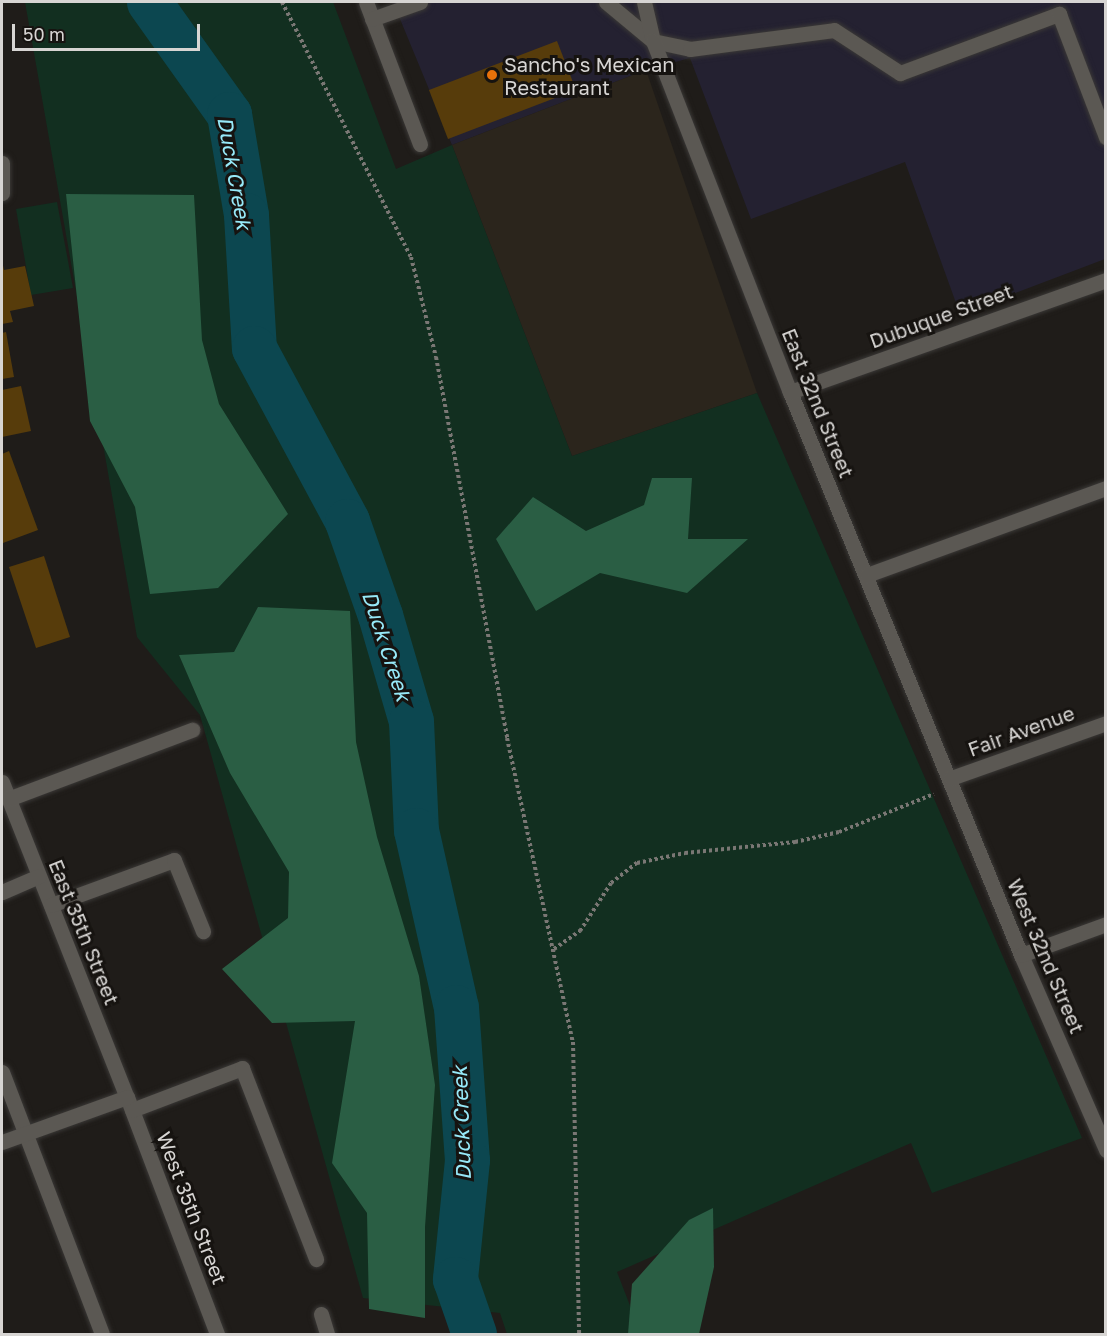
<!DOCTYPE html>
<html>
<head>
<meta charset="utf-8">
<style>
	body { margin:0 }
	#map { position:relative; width:1107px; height:1336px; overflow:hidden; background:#1f1c19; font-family:"Golos Text",sans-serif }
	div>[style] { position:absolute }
	.commercial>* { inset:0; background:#242131 }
	.built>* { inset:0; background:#2b251c }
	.green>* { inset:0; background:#122f20 }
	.forest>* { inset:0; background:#2a5e44 }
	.river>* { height:45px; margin:-22.5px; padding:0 22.5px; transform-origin:22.5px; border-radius:22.5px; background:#0c4750 }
	.building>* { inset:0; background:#573c0b }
	.path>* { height:4px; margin-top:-2px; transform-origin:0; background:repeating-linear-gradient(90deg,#7a7774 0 3px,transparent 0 6px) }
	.roads { filter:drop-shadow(0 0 2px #3a3836) drop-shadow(0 0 2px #3a3836) }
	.minor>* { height:15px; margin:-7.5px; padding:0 7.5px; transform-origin:7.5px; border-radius:7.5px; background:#5b5853 }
	.dots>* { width:16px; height:16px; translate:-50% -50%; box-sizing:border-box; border:3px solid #161310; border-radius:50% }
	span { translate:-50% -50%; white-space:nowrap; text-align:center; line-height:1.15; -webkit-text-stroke:6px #161310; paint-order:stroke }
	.poi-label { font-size:20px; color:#d7d5d3 }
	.left { translate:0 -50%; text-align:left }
	.street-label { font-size:20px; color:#d7d5d3 }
	.water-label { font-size:21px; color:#97e9f8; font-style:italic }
	.frame { position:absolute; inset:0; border:3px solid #d7d5d3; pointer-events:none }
	.scale { position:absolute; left:12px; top:24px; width:188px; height:27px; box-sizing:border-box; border:3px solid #d7d5d3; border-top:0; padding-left:8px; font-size:18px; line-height:21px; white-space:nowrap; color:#d7d5d3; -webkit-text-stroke:4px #161310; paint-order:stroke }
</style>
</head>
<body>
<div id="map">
	<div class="commercial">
		<div style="clip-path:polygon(393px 2px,1105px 2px,1105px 259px,960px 314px,905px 162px,751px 219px,690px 58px,646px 70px,452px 145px)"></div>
	</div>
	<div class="built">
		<div style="clip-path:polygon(646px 70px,757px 393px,572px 456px,452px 145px)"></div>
	</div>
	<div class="green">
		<div style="clip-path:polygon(25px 2px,333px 2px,396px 169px,452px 145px,572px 456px,757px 393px,1082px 1138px,932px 1193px,911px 1143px,617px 1272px,641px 1334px,507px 1334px,500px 1313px,363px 1298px,200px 715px,137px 637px)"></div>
		<div style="clip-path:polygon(57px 202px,73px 288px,31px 295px,16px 209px)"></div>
	</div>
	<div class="forest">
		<div style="clip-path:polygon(66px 194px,194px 195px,202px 340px,219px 404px,288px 514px,218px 588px,150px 594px,135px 507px,90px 421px)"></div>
		<div style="clip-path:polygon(652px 478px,692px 478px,688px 539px,748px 539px,687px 593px,600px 573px,536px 611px,496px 539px,533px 497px,586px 531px,644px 505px)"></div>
		<div style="clip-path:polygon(258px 607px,350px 611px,356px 742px,377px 837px,419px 976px,435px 1085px,425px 1227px,425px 1318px,369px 1309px,367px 1213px,332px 1163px,355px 1021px,272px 1023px,222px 969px,288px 918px,289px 872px,230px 773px,179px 655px,234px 652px)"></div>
		<div style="clip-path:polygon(713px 1208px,714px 1267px,699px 1334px,628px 1334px,632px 1284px,689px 1220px)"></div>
	</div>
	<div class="river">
		<div style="left:149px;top:2px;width:138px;rotate:54.5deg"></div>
		<div style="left:229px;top:114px;width:102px;rotate:80.4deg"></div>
		<div style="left:246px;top:215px;width:133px;rotate:86.6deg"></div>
		<div style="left:254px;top:348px;width:196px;rotate:61.7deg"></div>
		<div style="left:347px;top:521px;width:100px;rotate:70.7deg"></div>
		<div style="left:380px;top:615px;width:110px;rotate:73.7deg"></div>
		<div style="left:411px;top:721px;width:109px;rotate:87.4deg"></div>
		<div style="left:416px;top:830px;width:181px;rotate:77.3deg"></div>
		<div style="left:456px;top:1007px;width:153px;rotate:85.9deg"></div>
		<div style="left:467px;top:1160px;width:120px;rotate:95.8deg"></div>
		<div style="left:455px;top:1279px;width:58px;rotate:70.9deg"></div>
	</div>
	<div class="building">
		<div style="clip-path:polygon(557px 41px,576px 90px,448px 139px,429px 90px)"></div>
		<div style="clip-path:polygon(2px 261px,4px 270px,25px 266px,34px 306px,10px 311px,13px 322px,2px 324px)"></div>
		<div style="clip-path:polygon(6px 332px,14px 377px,2px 379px,2px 333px)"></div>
		<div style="clip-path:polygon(21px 386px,31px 431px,2px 437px,2px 390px)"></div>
		<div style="clip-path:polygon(9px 451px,38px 530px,3px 543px,2px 454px)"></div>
		<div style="clip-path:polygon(44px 556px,70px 637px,36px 648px,9px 567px)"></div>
	</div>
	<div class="path">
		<div style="left:282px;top:2px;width:286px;rotate:63.2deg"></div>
		<div style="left:411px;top:257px;width:103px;rotate:76deg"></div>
		<div style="left:436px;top:357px;width:388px;rotate:79.4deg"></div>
		<div style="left:507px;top:738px;width:311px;rotate:77.8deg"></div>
		<div style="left:573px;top:1042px;width:292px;rotate:88.8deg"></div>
		<div style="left:554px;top:949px;width:32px;rotate:-35deg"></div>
		<div style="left:580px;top:931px;width:57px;rotate:-57.1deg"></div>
		<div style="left:611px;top:883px;width:33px;rotate:-38deg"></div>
		<div style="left:637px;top:863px;width:49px;rotate:-11.8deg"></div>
		<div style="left:685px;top:853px;width:111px;rotate:-5.7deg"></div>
		<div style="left:795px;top:842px;width:45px;rotate:-12.8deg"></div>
		<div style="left:839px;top:832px;width:102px;rotate:-21.8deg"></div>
	</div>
	<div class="roads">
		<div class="minor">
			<div style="left:366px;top:2px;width:152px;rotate:69.2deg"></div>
			<div style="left:606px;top:2px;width:61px;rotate:39.7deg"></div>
			<div style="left:653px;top:41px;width:38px;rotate:12deg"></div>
			<div style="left:690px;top:49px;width:145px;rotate:-7.5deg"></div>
			<div style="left:834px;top:30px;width:79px;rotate:33.1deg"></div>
			<div style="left:900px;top:73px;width:170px;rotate:-20.4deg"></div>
			<div style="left:1059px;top:14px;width:132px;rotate:69.1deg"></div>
			<div style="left:644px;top:2px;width:40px;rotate:77deg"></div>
			<div style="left:653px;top:41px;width:377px;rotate:68.7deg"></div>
			<div style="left:790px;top:392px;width:609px;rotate:67.69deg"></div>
			<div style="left:1021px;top:955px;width:213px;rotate:66.4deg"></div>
			<div style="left:372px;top:19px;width:51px;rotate:-19.5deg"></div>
			<div style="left:2px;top:163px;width:30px;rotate:90deg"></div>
			<div style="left:790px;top:392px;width:335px;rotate:-19.5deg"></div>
			<div style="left:867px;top:575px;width:254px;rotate:-20deg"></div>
			<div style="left:951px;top:778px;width:164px;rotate:-19.5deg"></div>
			<div style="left:2px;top:782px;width:339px;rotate:68.4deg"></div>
			<div style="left:127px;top:1097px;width:254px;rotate:69.2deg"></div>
			<div style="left:8px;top:799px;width:197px;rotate:-20.6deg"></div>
			<div style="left:2px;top:892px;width:40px;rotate:-23.4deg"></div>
			<div style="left:51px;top:905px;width:131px;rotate:-20.1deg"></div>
			<div style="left:174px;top:860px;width:77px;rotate:67.8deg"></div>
			<div style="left:1021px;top:955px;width:90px;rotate:-20deg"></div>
			<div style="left:2px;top:1072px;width:280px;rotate:69.1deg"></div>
			<div style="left:132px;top:1110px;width:118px;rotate:-20.9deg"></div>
			<div style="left:242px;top:1068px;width:205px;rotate:68.8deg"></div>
			<div style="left:2px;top:1142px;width:133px;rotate:-19.8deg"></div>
			<div style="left:321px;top:1314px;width:21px;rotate:73deg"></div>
		</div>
	</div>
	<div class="dots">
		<div style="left:492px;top:75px;background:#e8710a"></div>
	</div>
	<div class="poi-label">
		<span class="left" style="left:504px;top:76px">Sancho's Mexican<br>Restaurant</span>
	</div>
	<div class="street-label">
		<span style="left:941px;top:316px;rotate:-20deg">Dubuque Street</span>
		<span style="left:818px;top:403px;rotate:68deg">East 32nd Street</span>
		<span style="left:1021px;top:731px;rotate:-20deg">Fair Avenue</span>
		<span style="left:84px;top:932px;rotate:68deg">East 35th Street</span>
		<span style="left:1046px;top:956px;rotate:67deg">West 32nd Street</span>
		<span style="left:192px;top:1208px;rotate:69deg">West 35th Street</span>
	</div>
	<div class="water-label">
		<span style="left:235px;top:173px;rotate:80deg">Duck Creek</span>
		<span style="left:387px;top:646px;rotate:72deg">Duck Creek</span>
		<span style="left:461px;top:1123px;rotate:-92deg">Duck Creek</span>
	</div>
	<div class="frame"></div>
	<div class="scale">50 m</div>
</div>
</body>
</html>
